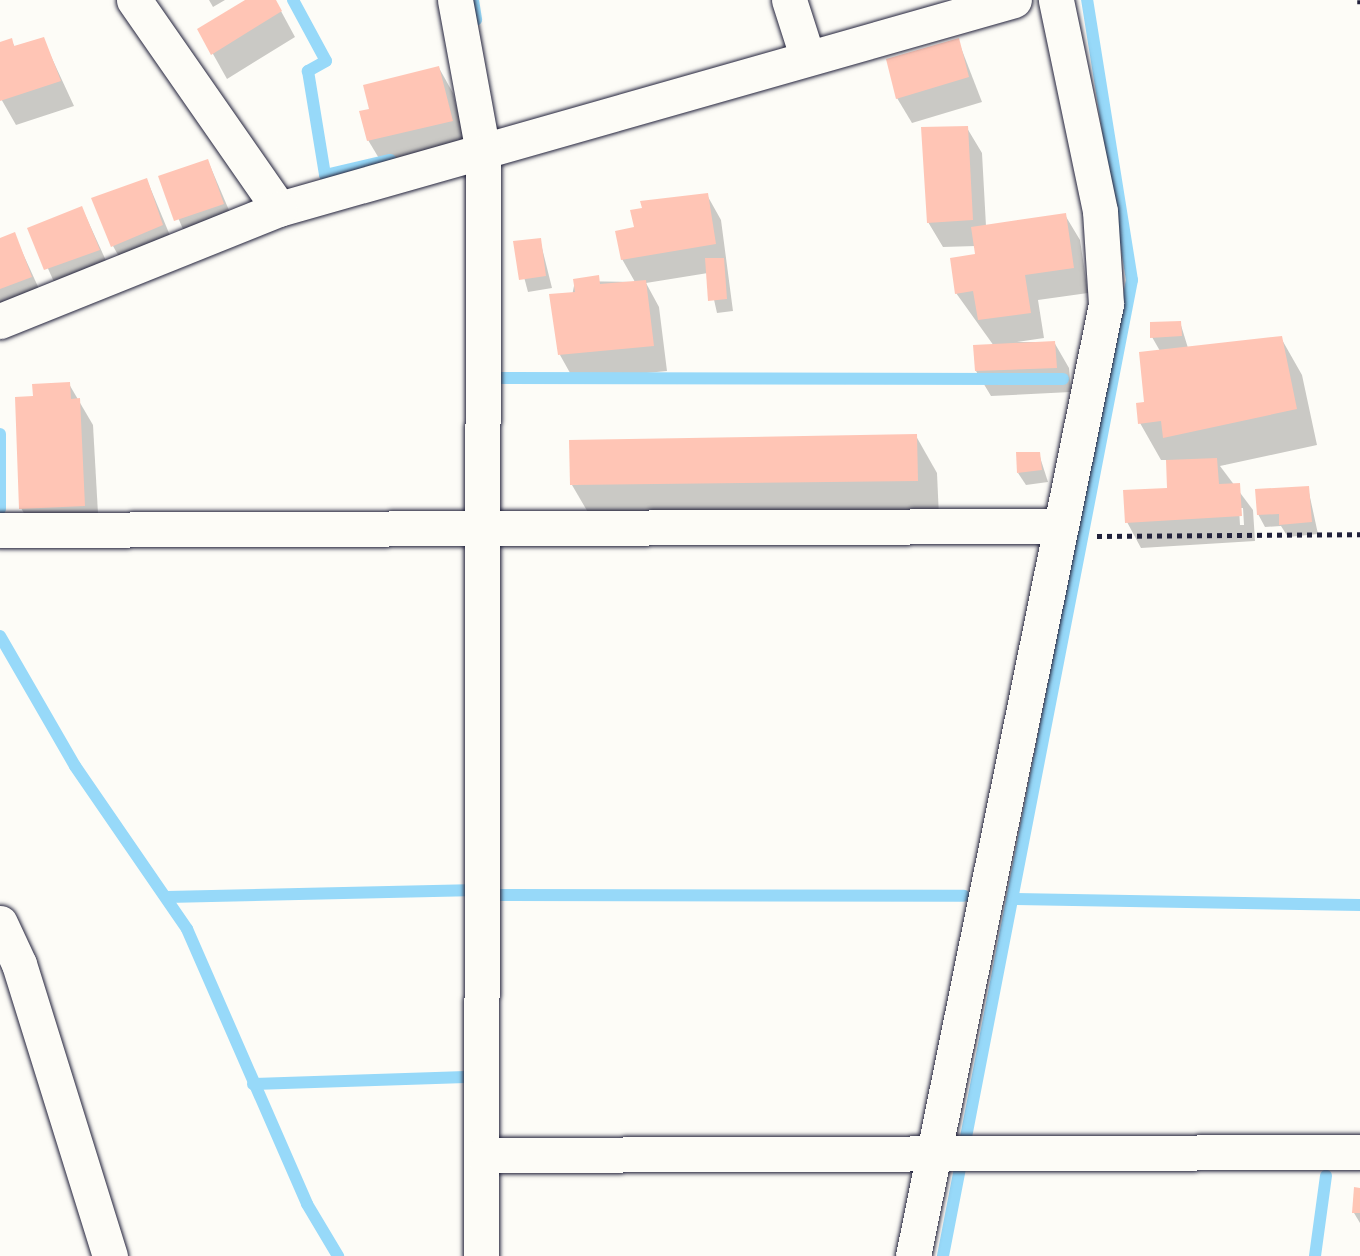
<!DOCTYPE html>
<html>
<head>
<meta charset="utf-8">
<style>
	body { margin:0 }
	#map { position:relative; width:1360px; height:1256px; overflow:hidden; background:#fdfcf7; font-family:Itim,sans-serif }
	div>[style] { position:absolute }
	.shadow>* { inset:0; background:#0003 }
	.stream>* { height:12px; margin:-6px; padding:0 6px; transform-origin:6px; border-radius:6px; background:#97d9f9 }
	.building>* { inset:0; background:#ffc5b5 }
	.path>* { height:4.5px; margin-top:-2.25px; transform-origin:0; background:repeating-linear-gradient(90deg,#22223b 0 5px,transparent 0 10px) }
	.roads { filter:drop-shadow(0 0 2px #22223b) drop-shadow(0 0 2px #22223b) }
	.minor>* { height:35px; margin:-17.5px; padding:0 17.5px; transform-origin:17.5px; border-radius:17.5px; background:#fdfcf7 }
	span { translate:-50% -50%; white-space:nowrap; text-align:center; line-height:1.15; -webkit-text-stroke:7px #fdfcf7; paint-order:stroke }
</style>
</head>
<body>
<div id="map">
	<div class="shadow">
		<div style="clip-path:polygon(209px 0,225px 0,213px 7px)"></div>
		<div style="clip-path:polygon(249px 0,275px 0,295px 37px,227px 79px,199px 29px)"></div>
		<div style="clip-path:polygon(43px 39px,74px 106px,16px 125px,0 97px,0 43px,11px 40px,15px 47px)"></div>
		<div style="clip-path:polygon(958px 40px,982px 102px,912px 123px,897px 98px)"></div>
		<div style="clip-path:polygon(439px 68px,453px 93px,467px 146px,383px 165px,368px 140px,371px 110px)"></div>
		<div style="clip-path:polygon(967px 128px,982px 153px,986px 226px,1065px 215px,1080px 240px,1088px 293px,1038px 300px,1044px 338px,1017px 342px,1054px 342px,1069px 368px,1071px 392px,991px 396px,976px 371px,994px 346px,956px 293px,977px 256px,976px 246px,943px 247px,928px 222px)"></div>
		<div style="clip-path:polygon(208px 161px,237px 229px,190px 246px,161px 177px)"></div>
		<div style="clip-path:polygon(147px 180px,176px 250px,127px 271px,113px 246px)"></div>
		<div style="clip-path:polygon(707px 195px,721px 220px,733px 311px,717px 313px,708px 273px,646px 283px,659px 307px,667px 371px,574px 380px,560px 355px,575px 281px,635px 282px,622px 259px,636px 228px)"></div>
		<div style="clip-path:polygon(82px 208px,113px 276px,60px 295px,30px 229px)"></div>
		<div style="clip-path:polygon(14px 234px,45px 302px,0 319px,0 240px)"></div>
		<div style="clip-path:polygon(540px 240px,552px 288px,528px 292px,515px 243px)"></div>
		<div style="clip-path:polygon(evenodd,1180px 322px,1188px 348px,1281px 338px,1302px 375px,1317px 445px,1220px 466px,1253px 510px,1255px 541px,1141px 548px,1127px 522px,1169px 490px,1167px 460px,1161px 460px,1140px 423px,1160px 351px,1152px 337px,1180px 322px,1239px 508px,1243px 508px,1244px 525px,1240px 525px,1239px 508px)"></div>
		<div style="clip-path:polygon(69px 384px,93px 425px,99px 531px,36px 534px,21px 508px,35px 398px)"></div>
		<div style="clip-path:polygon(916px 436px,937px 473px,939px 517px,593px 521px,572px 485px)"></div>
		<div style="clip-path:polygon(1039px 454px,1048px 482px,1026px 485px,1018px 473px)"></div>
		<div style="clip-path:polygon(1308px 488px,1318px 534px,1288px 537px,1281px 526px,1265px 527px,1258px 514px)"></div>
		<div style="clip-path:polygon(1360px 1190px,1360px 1223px,1354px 1213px)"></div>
	</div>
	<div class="stream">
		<div style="left:293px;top:0;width:69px;rotate:61.6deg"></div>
		<div style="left:326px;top:61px;width:21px;rotate:151deg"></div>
		<div style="left:308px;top:71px;width:105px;rotate:80.7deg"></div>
		<div style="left:325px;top:175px;width:67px;rotate:-13deg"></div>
		<div style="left:473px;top:0;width:20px;rotate:81deg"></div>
		<div style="left:497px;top:378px;width:566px;rotate:0.1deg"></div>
		<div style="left:0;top:434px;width:75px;rotate:90deg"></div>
		<div style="left:0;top:636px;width:150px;rotate:60deg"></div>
		<div style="left:75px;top:766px;width:198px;rotate:55.5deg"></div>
		<div style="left:187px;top:929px;width:300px;rotate:66.4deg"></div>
		<div style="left:307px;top:1204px;width:61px;rotate:59.2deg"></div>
		<div style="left:497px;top:895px;width:467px;rotate:0.1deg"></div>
		<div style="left:167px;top:897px;width:300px;rotate:-1.3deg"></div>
		<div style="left:1015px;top:899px;width:345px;rotate:1deg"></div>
		<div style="left:253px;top:1084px;width:213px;rotate:-1.9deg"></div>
		<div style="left:943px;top:1256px;width:994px;rotate:-79.04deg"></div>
		<div style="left:1132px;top:280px;width:284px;rotate:-99.1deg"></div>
		<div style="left:1315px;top:1256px;width:81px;rotate:-82.2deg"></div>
	</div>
	<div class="building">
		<div style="clip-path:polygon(245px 0,276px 0,282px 11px,211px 55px,197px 29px)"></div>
		<div style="clip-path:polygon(44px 37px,61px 81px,0 101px,0 42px,12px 38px,14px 46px)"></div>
		<div style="clip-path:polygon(959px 38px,969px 77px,896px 99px,886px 59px)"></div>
		<div style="clip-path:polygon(439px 66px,453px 121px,367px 141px,359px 111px,369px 109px,363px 85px)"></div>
		<div style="clip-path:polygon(968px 126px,973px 220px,927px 223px,921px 127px)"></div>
		<div style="clip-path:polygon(208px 159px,224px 204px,174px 221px,158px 176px)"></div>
		<div style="clip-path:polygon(147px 178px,163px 225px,111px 247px,91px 198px)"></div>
		<div style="clip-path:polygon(708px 193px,716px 244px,621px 260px,615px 231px,634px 227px,630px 210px,642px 208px,640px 201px)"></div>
		<div style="clip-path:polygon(82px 206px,100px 250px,44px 270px,27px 228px)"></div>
		<div style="clip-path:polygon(1066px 213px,1074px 268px,1025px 275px,1031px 313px,978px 320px,973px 291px,955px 294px,950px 258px,975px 254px,971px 227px)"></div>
		<div style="clip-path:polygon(15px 232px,32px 277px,0 289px,0 238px)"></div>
		<div style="clip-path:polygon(541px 238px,546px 276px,519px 280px,513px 241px)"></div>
		<div style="clip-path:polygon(705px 258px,724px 258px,727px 299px,708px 301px)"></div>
		<div style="clip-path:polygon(599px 275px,600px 284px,646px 280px,654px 346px,558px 355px,549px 294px,575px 292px,573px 279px)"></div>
		<div style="clip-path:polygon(1181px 321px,1182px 336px,1150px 338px,1150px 322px)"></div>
		<div style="clip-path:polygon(1282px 336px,1297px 409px,1163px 438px,1161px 421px,1138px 424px,1136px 403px,1144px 402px,1139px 352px)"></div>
		<div style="clip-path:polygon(1055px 341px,1057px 368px,975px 371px,973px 345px)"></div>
		<div style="clip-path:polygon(70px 382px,71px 399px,80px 398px,85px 506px,19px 509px,15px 397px,33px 396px,32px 384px)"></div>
		<div style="clip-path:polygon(917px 434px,918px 481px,570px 485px,569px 440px)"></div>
		<div style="clip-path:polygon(1016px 452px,1040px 452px,1042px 470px,1017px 473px)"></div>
		<div style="clip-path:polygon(1217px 458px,1219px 484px,1240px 483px,1242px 516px,1125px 523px,1123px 490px,1167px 488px,1166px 460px)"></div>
		<div style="clip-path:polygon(1309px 486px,1312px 522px,1279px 525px,1279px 514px,1257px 515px,1255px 489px)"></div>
		<div style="clip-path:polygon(1354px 1187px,1360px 1188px,1360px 1213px,1352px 1213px)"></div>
	</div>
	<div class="path">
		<div style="left:1360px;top:0;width:4px;rotate:90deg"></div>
		<div style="left:1097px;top:536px;width:263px;rotate:-0.4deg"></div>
	</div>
	<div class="roads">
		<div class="minor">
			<div style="left:134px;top:0;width:254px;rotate:55.2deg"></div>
			<div style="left:279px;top:209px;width:764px;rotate:-15.87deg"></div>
			<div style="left:455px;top:0;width:156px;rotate:79.6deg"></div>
			<div style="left:483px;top:153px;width:1103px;rotate:90.1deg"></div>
			<div style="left:789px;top:0;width:59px;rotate:72.2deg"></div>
			<div style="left:0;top:321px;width:301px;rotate:-21.9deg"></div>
			<div style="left:0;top:530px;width:1060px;rotate:-0.22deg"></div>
			<div style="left:0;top:923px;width:45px;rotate:65.1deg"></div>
			<div style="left:19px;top:964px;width:306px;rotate:72.7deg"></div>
			<div style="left:483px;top:1155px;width:877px;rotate:-0.2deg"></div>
			<div style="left:913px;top:1256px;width:971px;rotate:-78.54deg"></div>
			<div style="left:1106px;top:304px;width:93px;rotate:-93.7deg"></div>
			<div style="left:1100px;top:211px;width:216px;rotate:-101.8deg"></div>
		</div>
	</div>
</div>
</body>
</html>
